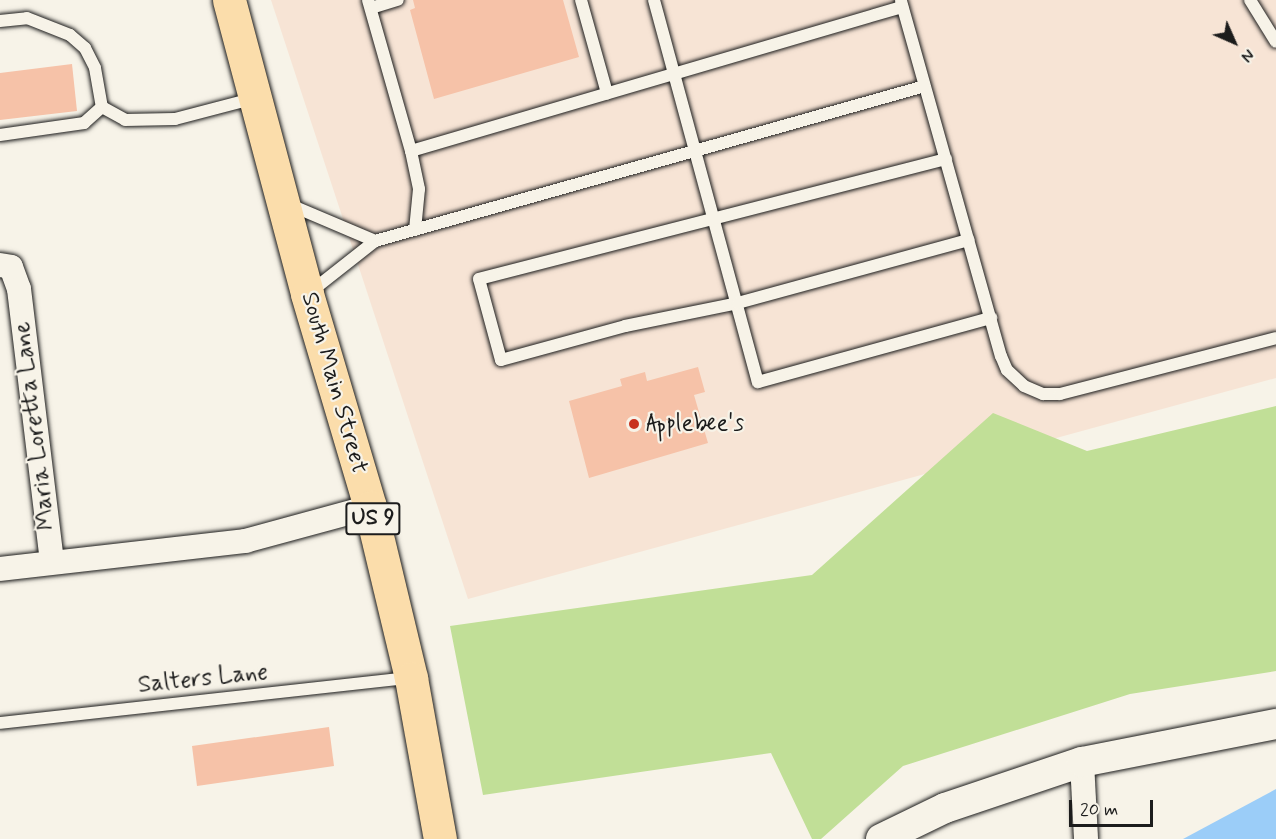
<!DOCTYPE html>
<html>
<head>
<meta charset="utf-8">
<style>
	body { margin:0 }
	#map { position:relative; width:1276px; height:839px; overflow:hidden; background:#f7f3e8; font-family:Mynerve,sans-serif }
	div>[style] { position:absolute }
	.built>* { inset:0; background:#f7e4d5 }
	.green>* { inset:0; background:#c1df97 }
	.water>* { inset:0; background:#9bcdf8 }
	.building>* { inset:0; background:#f6c2a8 }
	.roads { filter:drop-shadow(0 0 2px #1c1c1c) drop-shadow(0 0 2px #1c1c1c) }
	.service>* { height:12px; margin:-6px; padding:0 6px; transform-origin:6px; border-radius:6px; background:#f7f3e8 }
	.minor>* { height:24px; margin:-12px; padding:0 12px; transform-origin:12px; border-radius:12px; background:#f7f3e8 }
	.tertiary>* { height:30px; margin:-15px; padding:0 15px; transform-origin:15px; border-radius:15px; background:#f7f3e8 }
	.trunk>* { height:33px; margin:-16.5px; padding:0 16.5px; transform-origin:16.5px; border-radius:16.5px; background:#fbddab }
	.dots>* { width:16px; height:16px; translate:-50% -50%; box-sizing:border-box; border:3px solid #f7f3e8; border-radius:50% }
	span { translate:-50% -50%; white-space:nowrap; text-align:center; line-height:1.15; -webkit-text-stroke:4.5px #f7f3e8; paint-order:stroke }
	.shield-label span { padding:2px 4px; background:#f7f3e8; border:2px solid; border-radius:4px; -webkit-text-stroke-width:0 }
	.shield-label { font-size:22px; color:#1c1c1c; font-weight:700 }
	.street-label { font-size:24px; color:#1c1c1c }
	.poi-label { font-size:24px; color:#1c1c1c }
	.left { translate:0 -50%; text-align:left }
	.north { position:absolute; left:1204px; top:12px; width:60px; height:60px; -webkit-text-stroke:4px #f7f3e8; paint-order:stroke; rotate:135deg; font-size:16px; font-weight:700; line-height:24px; text-align:center; color:#1c1c1c }
	.north::after { content:''; display:block; margin:auto; width:21px; height:27px; background:#1c1c1c; clip-path:polygon(50% 0,100% 100%,50% 72%,0 100%) }
	.scale { position:absolute; left:1069px; top:800px; width:84px; height:27px; box-sizing:border-box; border:3px solid #1c1c1c; border-top:0; padding-left:8px; font-size:18px; line-height:21px; white-space:nowrap; color:#1c1c1c; -webkit-text-stroke:4px #f7f3e8; paint-order:stroke }
</style>
</head>
<body>
<div id="map">
	<div class="built">
		<div style="clip-path:polygon(271px 0,1276px 0,1276px 378px,468px 599px)"></div>
	</div>
	<div class="green">
		<div style="clip-path:polygon(1276px 406px,1276px 671px,1130px 694px,903px 766px,821px 839px,812px 839px,771px 753px,483px 795px,450px 626px,812px 575px,993px 413px,1087px 451px)"></div>
	</div>
	<div class="water">
		<div style="clip-path:polygon(1276px 789px,1276px 839px,1183px 839px)"></div>
	</div>
	<div class="building">
		<div style="clip-path:polygon(413px 0,563px 0,579px 57px,434px 99px,410px 10px,415px 8px)"></div>
		<div style="clip-path:polygon(72px 64px,77px 111px,0 120px,0 73px)"></div>
		<div style="clip-path:polygon(698px 367px,705px 392px,694px 395px,708px 443px,589px 478px,569px 401px,622px 386px,620px 379px,645px 372px,647px 381px)"></div>
		<div style="clip-path:polygon(329px 727px,334px 766px,197px 786px,192px 746px)"></div>
	</div>
	<div class="roads">
		<div class="service">
			<div style="left:368px;top:0;width:157px;rotate:74.1deg"></div>
			<div style="left:411px;top:151px;width:512px;rotate:-16.35deg"></div>
			<div style="left:581px;top:0;width:97px;rotate:74.4deg"></div>
			<div style="left:654px;top:0;width:396px;rotate:74.8deg"></div>
			<div style="left:758px;top:382px;width:242px;rotate:-15.4deg"></div>
			<div style="left:1250px;top:0;width:49px;rotate:58.2deg"></div>
			<div style="left:901px;top:1px;width:369px;rotate:74.3deg"></div>
			<div style="left:1001px;top:356px;width:15px;rotate:67deg"></div>
			<div style="left:1007px;top:370px;width:23px;rotate:43deg"></div>
			<div style="left:1024px;top:386px;width:21px;rotate:23deg"></div>
			<div style="left:1043px;top:394px;width:17px"></div>
			<div style="left:1060px;top:394px;width:223px;rotate:-14.5deg"></div>
			<div style="left:371px;top:8px;width:28px;rotate:-17deg"></div>
			<div style="left:0;top:21px;width:27px;rotate:-6deg"></div>
			<div style="left:27px;top:18px;width:46px;rotate:21.6deg"></div>
			<div style="left:70px;top:35px;width:20px;rotate:41deg"></div>
			<div style="left:85px;top:48px;width:22px;rotate:63deg"></div>
			<div style="left:95px;top:68px;width:40px;rotate:80deg"></div>
			<div style="left:102px;top:107px;width:26px;rotate:29deg"></div>
			<div style="left:125px;top:120px;width:50px;rotate:-1.1deg"></div>
			<div style="left:175px;top:119px;width:83px;rotate:-14.7deg"></div>
			<div style="left:0;top:135px;width:85px;rotate:-8.1deg"></div>
			<div style="left:84px;top:123px;width:24px;rotate:-42deg"></div>
			<div style="left:411px;top:151px;width:39px;rotate:78deg"></div>
			<div style="left:419px;top:189px;width:41px;rotate:95.6deg"></div>
			<div style="left:946px;top:159px;width:482px;rotate:165.6deg"></div>
			<div style="left:479px;top:279px;width:84px;rotate:74.8deg"></div>
			<div style="left:501px;top:360px;width:129px;rotate:-15.3deg"></div>
			<div style="left:625px;top:326px;width:115px;rotate:-11.5deg"></div>
			<div style="left:738px;top:303px;width:239px;rotate:-15.3deg"></div>
			<div style="left:288px;top:204px;width:95px;rotate:23deg"></div>
			<div style="left:309px;top:293px;width:84px;rotate:-38.2deg"></div>
			<div style="left:375px;top:241px;width:571px;rotate:-15.74deg"></div>
			<div style="left:0;top:723px;width:412px;rotate:-6.3deg"></div>
		</div>
		<div class="minor">
			<div style="left:0;top:265px;width:11px;rotate:10deg"></div>
			<div style="left:11px;top:267px;width:23px;rotate:70deg"></div>
			<div style="left:19px;top:289px;width:274px;rotate:83.1deg"></div>
			<div style="left:0;top:569px;width:247px;rotate:-6.5deg"></div>
			<div style="left:245px;top:541px;width:130px;rotate:-15.2deg"></div>
			<div style="left:1082px;top:762px;width:77px;rotate:87deg"></div>
		</div>
		<div class="tertiary">
			<div style="left:881px;top:839px;width:71px;rotate:-25.8deg"></div>
			<div style="left:945px;top:808px;width:145px;rotate:-18.6deg"></div>
			<div style="left:1082px;top:762px;width:198px;rotate:-11.1deg"></div>
		</div>
		<div class="trunk">
			<div style="left:229px;top:0;width:304px;rotate:75.1deg"></div>
			<div style="left:307px;top:294px;width:222px;rotate:73.5deg"></div>
			<div style="left:370px;top:507px;width:176px;rotate:76.5deg"></div>
			<div style="left:411px;top:678px;width:164px;rotate:79.8deg"></div>
		</div>
	</div>
	<div class="dots">
		<div style="left:634px;top:424px;background:#c8321e"></div>
	</div>
	<div class="shield-label">
		<span style="left:373px;top:519px">US 9</span>
	</div>
	<div class="street-label">
		<span style="left:334px;top:383px;rotate:74deg">South Main Street</span>
		<span style="left:35px;top:426px;rotate:-97deg">Maria Loretta Lane</span>
		<span style="left:203px;top:679px;rotate:-6deg">Salters Lane</span>
	</div>
	<div class="poi-label">
		<span class="left" style="left:646px;top:424px">Applebee's</span>
	</div>
	<div class="north">N</div>
	<div class="scale">20 m</div>
</div>
</body>
</html>
